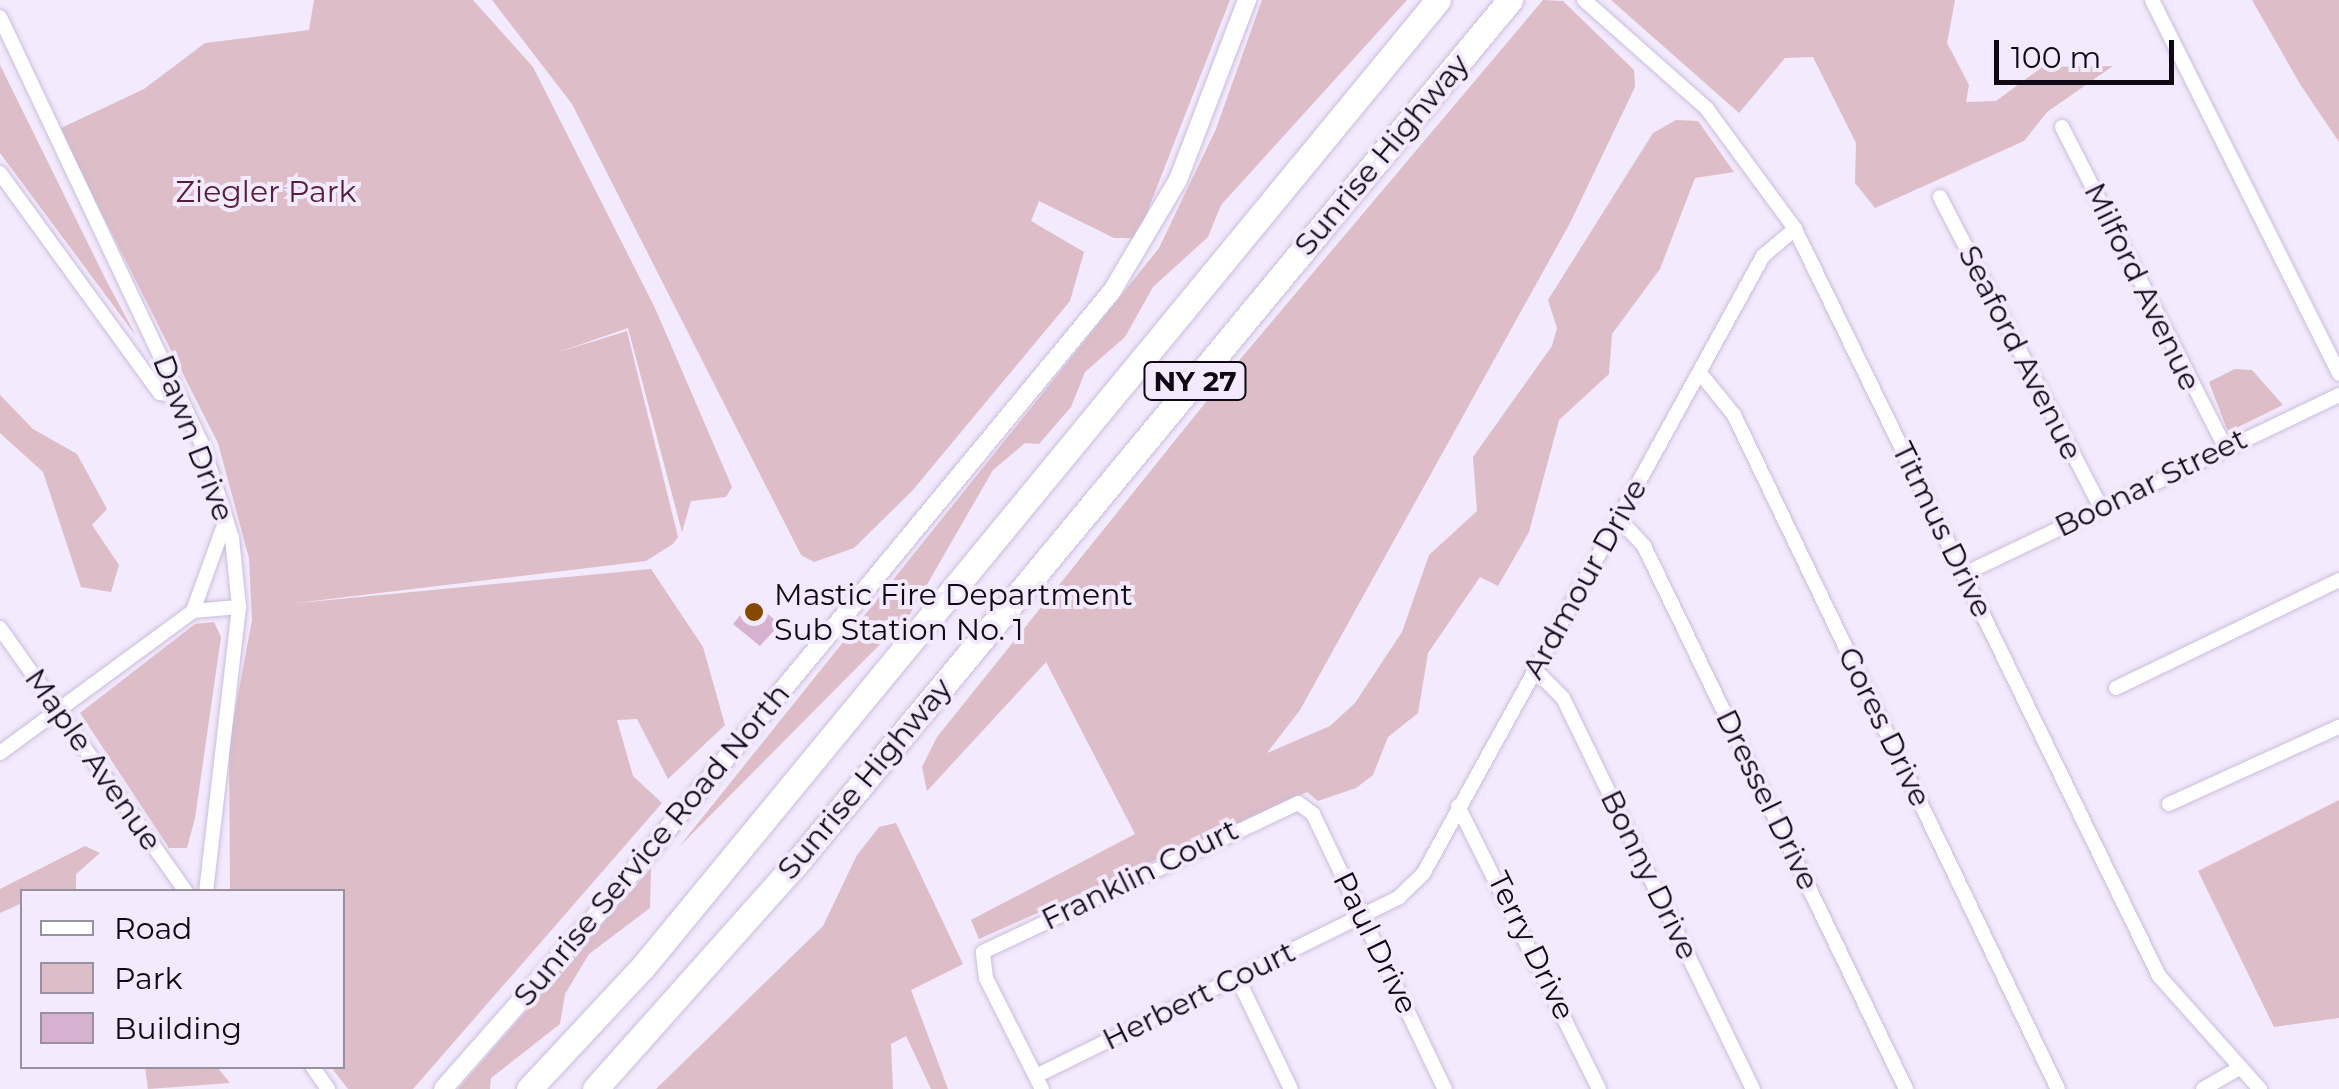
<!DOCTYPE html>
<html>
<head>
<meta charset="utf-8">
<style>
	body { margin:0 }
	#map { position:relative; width:2339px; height:1089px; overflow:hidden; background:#f3eafd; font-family:Montserrat,sans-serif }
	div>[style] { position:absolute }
	.green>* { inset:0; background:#dcbdc8 }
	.building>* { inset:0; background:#d6b1d0 }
	.roads { filter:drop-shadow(0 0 2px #ccbcdb) drop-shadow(0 0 2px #ccbcdb) }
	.minor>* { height:14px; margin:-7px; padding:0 7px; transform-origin:7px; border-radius:7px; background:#fff }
	.tertiary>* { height:18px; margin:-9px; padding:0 9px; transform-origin:9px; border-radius:9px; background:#fff }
	.motorway>* { height:25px; margin:-12.5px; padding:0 12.5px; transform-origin:12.5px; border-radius:12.5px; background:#fff }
	.dots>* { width:28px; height:28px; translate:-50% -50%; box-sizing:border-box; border:5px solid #f3eafd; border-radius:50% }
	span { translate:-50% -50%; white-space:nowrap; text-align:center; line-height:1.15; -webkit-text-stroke:8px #f3eafd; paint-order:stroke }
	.shield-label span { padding:2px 8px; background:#f3eafd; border:2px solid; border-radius:8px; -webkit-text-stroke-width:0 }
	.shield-label { font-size:28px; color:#0e0913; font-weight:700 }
	.street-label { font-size:30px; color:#0e0913 }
	.park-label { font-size:30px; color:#571e39 }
	.poi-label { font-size:30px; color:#0e0913 }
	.left { translate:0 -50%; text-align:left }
	.legend { position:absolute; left:20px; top:889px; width:325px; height:180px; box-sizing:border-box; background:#f3eafd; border:2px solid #97909f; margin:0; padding:12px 18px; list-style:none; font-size:30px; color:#0e0913 }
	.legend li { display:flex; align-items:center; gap:20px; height:50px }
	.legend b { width:50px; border:2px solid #97909f }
	.scale { position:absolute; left:1994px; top:40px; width:180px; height:45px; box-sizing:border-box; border:5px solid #0e0913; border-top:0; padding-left:12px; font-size:30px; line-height:35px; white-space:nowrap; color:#0e0913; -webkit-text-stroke:8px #f3eafd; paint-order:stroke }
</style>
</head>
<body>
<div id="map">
	<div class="green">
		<div style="clip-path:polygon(314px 0,473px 0,533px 67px,655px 308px,732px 487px,726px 497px,691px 501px,682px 532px,628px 328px,556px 353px,627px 331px,678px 537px,673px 544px,646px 561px,288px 604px,651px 569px,703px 647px,725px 725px,668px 779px,637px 719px,617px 720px,633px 776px,662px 803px,413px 1089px,348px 1089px,331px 1067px,342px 1066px,342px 892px,230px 891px,229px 743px,252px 620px,249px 558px,218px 443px,59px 129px,144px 89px,205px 43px,309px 30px)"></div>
		<div style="clip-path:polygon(492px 0,1230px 0,1137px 238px,1114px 238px,1039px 201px,1031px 221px,1084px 252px,1070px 301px,912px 491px,854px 548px,814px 562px,801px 555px,572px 104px)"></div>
		<div style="clip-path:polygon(1262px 0,1407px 0,1221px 205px,1208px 237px,1153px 287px,1125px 337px,1085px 372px,1071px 407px,1039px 444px,1025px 443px,993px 470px,910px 614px,678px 848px,1159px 248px,1216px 129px)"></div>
		<div style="clip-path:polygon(1543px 0,1563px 1px,1634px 70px,1635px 87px,1570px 223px,1300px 710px,1267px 753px,1330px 726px,1355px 703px,1402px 632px,1429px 555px,1477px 511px,1473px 457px,1552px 346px,1557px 328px,1548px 300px,1653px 133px,1676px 120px,1698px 121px,1734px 172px,1695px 178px,1660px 269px,1612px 334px,1609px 374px,1559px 420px,1529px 532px,1498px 586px,1480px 577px,1428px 653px,1418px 713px,1388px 737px,1373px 775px,1356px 788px,1318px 801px,1307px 792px,979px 939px,971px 920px,1135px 834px,1046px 662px,927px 791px,922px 767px,937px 737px,1242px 357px)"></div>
		<div style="clip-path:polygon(1611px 0,1955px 0,1947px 43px,1969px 85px,1966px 102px,1996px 101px,2042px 67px,2113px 66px,2047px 112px,2024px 141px,1875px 208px,1855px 183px,1856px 143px,1813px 57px,1785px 58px,1739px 113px)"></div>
		<div style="clip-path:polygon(2252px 0,2339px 0,2339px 142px,2300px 84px)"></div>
		<div style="clip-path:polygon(0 65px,106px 280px,136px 336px,0 153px)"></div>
		<div style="clip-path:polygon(2235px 369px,2252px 370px,2283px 405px,2228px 432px,2209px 382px)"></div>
		<div style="clip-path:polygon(0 395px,33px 429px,77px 454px,107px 509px,92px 525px,119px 565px,111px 592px,81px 587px,43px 472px,0 433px)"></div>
		<div style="clip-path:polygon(214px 622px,221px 637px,195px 818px,187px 848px,169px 848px,80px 713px,195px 624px)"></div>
		<div style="clip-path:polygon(2339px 800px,2339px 1018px,2274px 1027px,2198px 871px)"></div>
		<div style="clip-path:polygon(896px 823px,963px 964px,911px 990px,948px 1089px,931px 1089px,906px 1036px,891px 1044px,893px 1089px,656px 1089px,823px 926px,857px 855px,879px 827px)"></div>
		<div style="clip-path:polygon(85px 846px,100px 853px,76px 874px,76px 891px,22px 892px,22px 903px,0 913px,0 889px)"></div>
		<div style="clip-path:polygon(651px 868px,650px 908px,589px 954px,565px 994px,560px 1024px,491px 1078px,490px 1089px,458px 1089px)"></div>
		<div style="clip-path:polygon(145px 1067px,217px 1067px,230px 1083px,148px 1089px)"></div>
	</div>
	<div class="building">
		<div style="clip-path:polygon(752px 601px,780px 624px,760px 646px,733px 624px)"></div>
	</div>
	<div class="roads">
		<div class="minor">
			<div style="left:1584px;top:0;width:164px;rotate:41.5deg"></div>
			<div style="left:1707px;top:109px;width:149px;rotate:53.7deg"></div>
			<div style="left:1795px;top:229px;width:831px;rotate:64.02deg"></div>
			<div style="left:2159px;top:976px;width:152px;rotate:48.2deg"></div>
			<div style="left:2152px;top:0;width:418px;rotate:63.4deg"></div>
			<div style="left:0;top:17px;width:472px;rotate:64.7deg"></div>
			<div style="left:202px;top:444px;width:99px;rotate:72.3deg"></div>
			<div style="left:232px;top:538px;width:69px;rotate:84.2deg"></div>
			<div style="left:239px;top:607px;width:287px;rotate:96.6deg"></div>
			<div style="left:2062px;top:127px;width:359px;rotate:63deg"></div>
			<div style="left:0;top:173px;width:272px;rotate:54deg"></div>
			<div style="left:160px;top:393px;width:19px;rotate:9deg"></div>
			<div style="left:1940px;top:197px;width:350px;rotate:62.6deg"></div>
			<div style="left:1700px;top:373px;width:54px;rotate:51deg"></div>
			<div style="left:1734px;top:415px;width:748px;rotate:64.33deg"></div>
			<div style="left:1619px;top:519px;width:37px;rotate:47deg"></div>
			<div style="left:1644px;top:546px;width:603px;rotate:64.24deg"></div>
			<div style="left:1964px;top:574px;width:416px;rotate:-25.5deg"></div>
			<div style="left:193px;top:611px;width:46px;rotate:-5deg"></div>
			<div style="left:0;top:628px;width:323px;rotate:54.8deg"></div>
			<div style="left:1534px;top:669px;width:41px;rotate:45deg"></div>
			<div style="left:1563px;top:698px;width:435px;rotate:64.1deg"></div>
			<div style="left:2116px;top:688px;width:248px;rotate:-25.8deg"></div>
			<div style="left:0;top:753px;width:240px;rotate:-36.3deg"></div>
			<div style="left:193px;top:611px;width:97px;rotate:-70.1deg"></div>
			<div style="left:2169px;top:804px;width:187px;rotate:-24.4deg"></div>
			<div style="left:1458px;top:806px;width:316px;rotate:63.5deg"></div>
			<div style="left:1237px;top:977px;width:124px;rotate:64.3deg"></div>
			<div style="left:312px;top:1066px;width:28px;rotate:55deg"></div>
			<div style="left:1036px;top:1076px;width:405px;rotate:-26.2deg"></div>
			<div style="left:1399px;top:897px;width:33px;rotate:-44deg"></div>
			<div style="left:1423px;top:874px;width:705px;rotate:-61.18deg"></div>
			<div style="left:1763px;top:256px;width:42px;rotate:-40.2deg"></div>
			<div style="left:1042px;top:1089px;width:124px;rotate:-116.8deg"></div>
			<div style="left:986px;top:978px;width:26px;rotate:-97deg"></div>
			<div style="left:983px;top:952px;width:348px;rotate:-25.3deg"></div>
			<div style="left:1298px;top:803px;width:19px;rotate:36deg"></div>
			<div style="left:1313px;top:814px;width:305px;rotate:64.4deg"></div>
			<div style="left:2203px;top:1089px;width:39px;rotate:-30deg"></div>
		</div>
		<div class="tertiary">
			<div style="left:443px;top:1089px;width:245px;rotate:-48.6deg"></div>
			<div style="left:605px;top:905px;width:796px;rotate:-50.45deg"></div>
			<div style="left:1112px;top:291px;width:129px;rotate:-59.3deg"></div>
			<div style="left:1178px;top:180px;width:193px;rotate:-69deg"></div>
		</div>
		<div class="motorway">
			<div style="left:529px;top:1089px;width:166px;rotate:-47deg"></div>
			<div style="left:642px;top:968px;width:1253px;rotate:-50.57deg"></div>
			<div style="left:595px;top:1089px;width:299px;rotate:-48.3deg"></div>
			<div style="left:794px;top:866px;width:1124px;rotate:-50.42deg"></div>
		</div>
	</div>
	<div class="dots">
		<div style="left:754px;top:612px;background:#854a01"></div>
	</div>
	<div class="shield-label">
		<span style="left:1195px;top:381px">NY 27</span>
	</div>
	<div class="street-label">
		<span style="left:1382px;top:155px;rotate:-50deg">Sunrise Highway</span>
		<span style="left:2142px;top:287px;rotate:64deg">Milford Avenue</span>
		<span style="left:2020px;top:353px;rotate:63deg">Seaford Avenue</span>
		<span style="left:193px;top:438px;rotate:69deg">Dawn Drive</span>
		<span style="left:2151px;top:483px;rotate:-26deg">Boonar Street</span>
		<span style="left:1942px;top:530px;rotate:64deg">Titmus Drive</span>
		<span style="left:1585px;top:579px;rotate:-61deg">Ardmour Drive</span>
		<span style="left:1884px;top:727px;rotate:64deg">Gores Drive</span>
		<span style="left:93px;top:760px;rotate:55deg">Maple Avenue</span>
		<span style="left:865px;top:779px;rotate:-50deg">Sunrise Highway</span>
		<span style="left:1767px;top:800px;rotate:64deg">Dressel Drive</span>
		<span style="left:652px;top:845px;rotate:-50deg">Sunrise Service Road North</span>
		<span style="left:1140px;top:875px;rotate:-26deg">Franklin Court</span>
		<span style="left:1649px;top:875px;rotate:64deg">Bonny Drive</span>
		<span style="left:1375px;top:943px;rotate:64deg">Paul Drive</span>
		<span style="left:1531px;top:946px;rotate:64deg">Terry Drive</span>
		<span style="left:1199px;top:996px;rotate:-26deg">Herbert Court</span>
	</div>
	<div class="park-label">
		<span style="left:266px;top:192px">Ziegler Park</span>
	</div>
	<div class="poi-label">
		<span class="left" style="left:774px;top:612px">Mastic Fire Department<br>Sub Station No. 1</span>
	</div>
	<ul class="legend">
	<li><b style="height:12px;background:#fff"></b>Road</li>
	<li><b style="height:28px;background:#dcbdc8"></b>Park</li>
	<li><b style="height:28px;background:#d6b1d0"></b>Building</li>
	</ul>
	<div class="scale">100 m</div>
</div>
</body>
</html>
